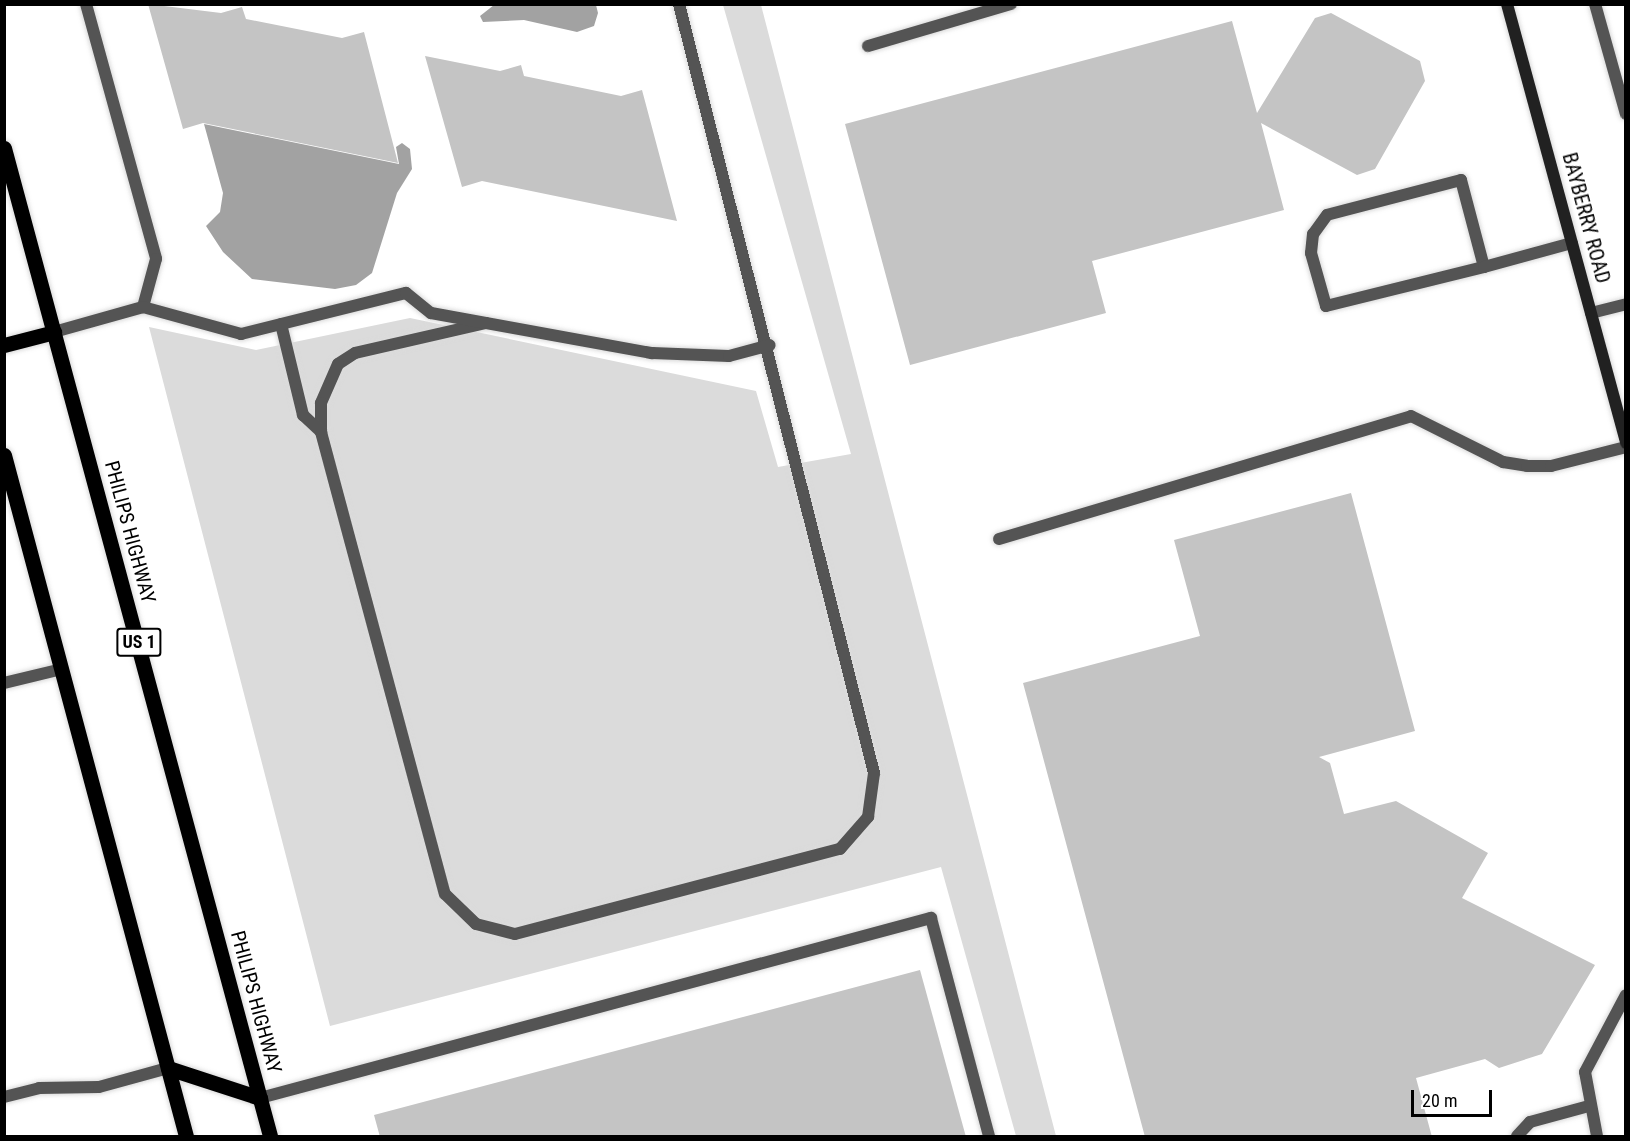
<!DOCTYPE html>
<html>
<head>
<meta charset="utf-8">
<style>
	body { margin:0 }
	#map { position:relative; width:1630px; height:1141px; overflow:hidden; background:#fff; font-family:"Roboto Condensed",sans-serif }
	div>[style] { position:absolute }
	.green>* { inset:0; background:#dbdbdb }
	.water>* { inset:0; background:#a2a2a2 }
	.building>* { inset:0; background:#c4c4c4 }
	.roads { filter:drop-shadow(0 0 2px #dbdbdb) drop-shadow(0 0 2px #dbdbdb) }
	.lane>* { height:12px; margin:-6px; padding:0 6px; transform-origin:6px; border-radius:6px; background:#545454 }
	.secondary>* { height:12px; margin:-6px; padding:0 6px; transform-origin:6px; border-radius:6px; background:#212121 }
	.primary>* { height:15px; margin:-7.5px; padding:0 7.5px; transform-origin:7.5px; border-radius:7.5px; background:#000 }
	span { translate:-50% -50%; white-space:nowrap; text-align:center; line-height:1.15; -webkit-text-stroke:4.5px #fff; paint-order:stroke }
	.shield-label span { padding:2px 4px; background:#fff; border:2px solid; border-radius:4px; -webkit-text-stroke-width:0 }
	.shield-label { font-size:18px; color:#000; font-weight:700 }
	.street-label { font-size:20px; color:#000 }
	.frame { position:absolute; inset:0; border:6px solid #000; pointer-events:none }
	.scale { position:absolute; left:1411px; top:1090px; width:81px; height:27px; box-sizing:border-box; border:3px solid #000; border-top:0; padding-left:8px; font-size:18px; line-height:21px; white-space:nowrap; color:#000; -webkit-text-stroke:4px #fff; paint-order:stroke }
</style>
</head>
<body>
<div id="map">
	<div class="green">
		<div style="clip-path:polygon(723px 5px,761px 5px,1056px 1136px,1016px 1136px,941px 867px,330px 1026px,149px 327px,256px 350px,410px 318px,756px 391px,778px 467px,851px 454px)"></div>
	</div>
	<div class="water">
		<div style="clip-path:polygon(494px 5px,596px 5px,598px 13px,594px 26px,577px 32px,524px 20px,483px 22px,480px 16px)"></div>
		<div style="clip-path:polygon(204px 124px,399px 164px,396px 147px,402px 143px,410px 149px,412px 169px,397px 193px,372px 273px,356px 285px,335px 289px,252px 279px,223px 252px,206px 226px,220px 212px,223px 193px)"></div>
	</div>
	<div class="building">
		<div style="clip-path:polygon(148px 4px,221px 13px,242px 7px,246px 19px,342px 38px,364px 32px,398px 163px,203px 123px,183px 129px)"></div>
		<div style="clip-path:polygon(1331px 13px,1420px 61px,1425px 81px,1375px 169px,1357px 175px,1261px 123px,1284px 210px,1092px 261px,1106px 313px,910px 365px,845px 124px,1232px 21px,1257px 113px,1315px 18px)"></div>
		<div style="clip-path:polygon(425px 56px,500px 71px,521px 65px,524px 76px,621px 96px,642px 90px,677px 221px,482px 181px,462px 187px)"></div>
		<div style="clip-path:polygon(1351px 493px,1415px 731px,1319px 757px,1330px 763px,1344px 814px,1396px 801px,1488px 853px,1462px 898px,1595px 965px,1542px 1054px,1499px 1068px,1485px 1059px,1416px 1078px,1432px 1137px,1145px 1137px,1023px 683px,1200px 636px,1174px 540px)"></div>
		<div style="clip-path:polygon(920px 970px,966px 1137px,380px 1137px,374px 1115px)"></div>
	</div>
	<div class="roads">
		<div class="lane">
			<div style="left:86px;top:4px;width:264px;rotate:74.6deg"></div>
			<div style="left:156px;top:259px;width:50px;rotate:105.2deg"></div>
			<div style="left:1595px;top:4px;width:114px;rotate:74.3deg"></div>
			<div style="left:868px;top:46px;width:149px;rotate:-16.4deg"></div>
			<div style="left:1484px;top:267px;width:90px;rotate:-104.8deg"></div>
			<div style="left:1461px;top:180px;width:138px;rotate:165.4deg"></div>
			<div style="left:1327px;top:215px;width:24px;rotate:126deg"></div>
			<div style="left:1313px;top:234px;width:19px;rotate:96deg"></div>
			<div style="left:1311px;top:253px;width:55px;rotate:74.2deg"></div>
			<div style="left:1326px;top:306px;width:163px;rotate:-13.9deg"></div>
			<div style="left:1484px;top:267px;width:91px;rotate:-15.3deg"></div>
			<div style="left:1591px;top:313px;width:36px;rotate:-14deg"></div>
			<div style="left:486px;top:323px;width:134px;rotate:167.1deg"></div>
			<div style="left:355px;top:353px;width:20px;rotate:147deg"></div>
			<div style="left:338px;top:364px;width:43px;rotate:113.6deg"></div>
			<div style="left:321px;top:403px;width:29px;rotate:90deg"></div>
			<div style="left:321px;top:432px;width:478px;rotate:75deg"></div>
			<div style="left:445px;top:894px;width:43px;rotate:44.1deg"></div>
			<div style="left:476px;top:924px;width:40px;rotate:14.4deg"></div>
			<div style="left:515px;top:934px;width:336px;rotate:-14.7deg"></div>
			<div style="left:840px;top:849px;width:43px;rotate:-48.8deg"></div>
			<div style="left:868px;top:817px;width:44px;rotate:-82.2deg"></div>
			<div style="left:874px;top:773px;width:793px;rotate:-104.23deg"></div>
			<div style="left:281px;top:324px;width:94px;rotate:76.4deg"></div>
			<div style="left:303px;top:415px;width:25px;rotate:43deg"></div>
			<div style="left:54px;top:332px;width:92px;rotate:-15.7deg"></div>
			<div style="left:143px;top:307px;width:102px;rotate:15.4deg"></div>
			<div style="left:241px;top:334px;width:170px;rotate:-14deg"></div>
			<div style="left:406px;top:293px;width:32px;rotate:39deg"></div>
			<div style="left:431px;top:313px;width:225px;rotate:10.3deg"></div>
			<div style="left:652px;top:353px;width:77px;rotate:2.2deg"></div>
			<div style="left:729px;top:356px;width:42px;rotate:-15deg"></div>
			<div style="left:999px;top:539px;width:430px;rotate:-16.6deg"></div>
			<div style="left:1411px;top:416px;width:103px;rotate:26.6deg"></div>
			<div style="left:1503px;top:462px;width:24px;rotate:9deg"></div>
			<div style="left:1527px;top:466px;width:24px"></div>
			<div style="left:1551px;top:466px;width:77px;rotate:-14.2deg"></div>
			<div style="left:4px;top:683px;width:60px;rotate:-13.6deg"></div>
			<div style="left:4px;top:1097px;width:36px;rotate:-14deg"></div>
			<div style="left:39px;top:1088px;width:60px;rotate:-1deg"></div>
			<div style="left:99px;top:1087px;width:72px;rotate:-15.4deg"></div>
			<div style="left:260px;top:1098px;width:695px;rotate:-15.02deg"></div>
			<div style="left:931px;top:918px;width:226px;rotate:75.1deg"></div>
			<div style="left:1517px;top:1136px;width:19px;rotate:-47deg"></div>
			<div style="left:1530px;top:1122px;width:61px;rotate:-15.2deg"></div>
			<div style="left:1597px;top:1136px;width:65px;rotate:-100.6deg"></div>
			<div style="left:1585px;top:1072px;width:87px;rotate:-62deg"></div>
		</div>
		<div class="secondary">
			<div style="left:1507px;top:4px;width:455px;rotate:74.8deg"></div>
		</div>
		<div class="primary">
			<div style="left:4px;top:148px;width:1023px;rotate:74.93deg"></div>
			<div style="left:4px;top:345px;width:52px;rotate:-14.6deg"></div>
			<div style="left:4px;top:455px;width:705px;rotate:75.04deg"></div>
			<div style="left:168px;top:1068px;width:97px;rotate:18.1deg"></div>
		</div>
	</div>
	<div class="shield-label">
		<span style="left:139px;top:642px">US 1</span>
	</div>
	<div class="street-label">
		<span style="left:1586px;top:218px;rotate:75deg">BAYBERRY ROAD</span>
		<span style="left:130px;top:532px;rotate:75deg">PHILIPS HIGHWAY</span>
		<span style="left:256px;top:1002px;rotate:75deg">PHILIPS HIGHWAY</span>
	</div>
	<div class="frame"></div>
	<div class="scale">20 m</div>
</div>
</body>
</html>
